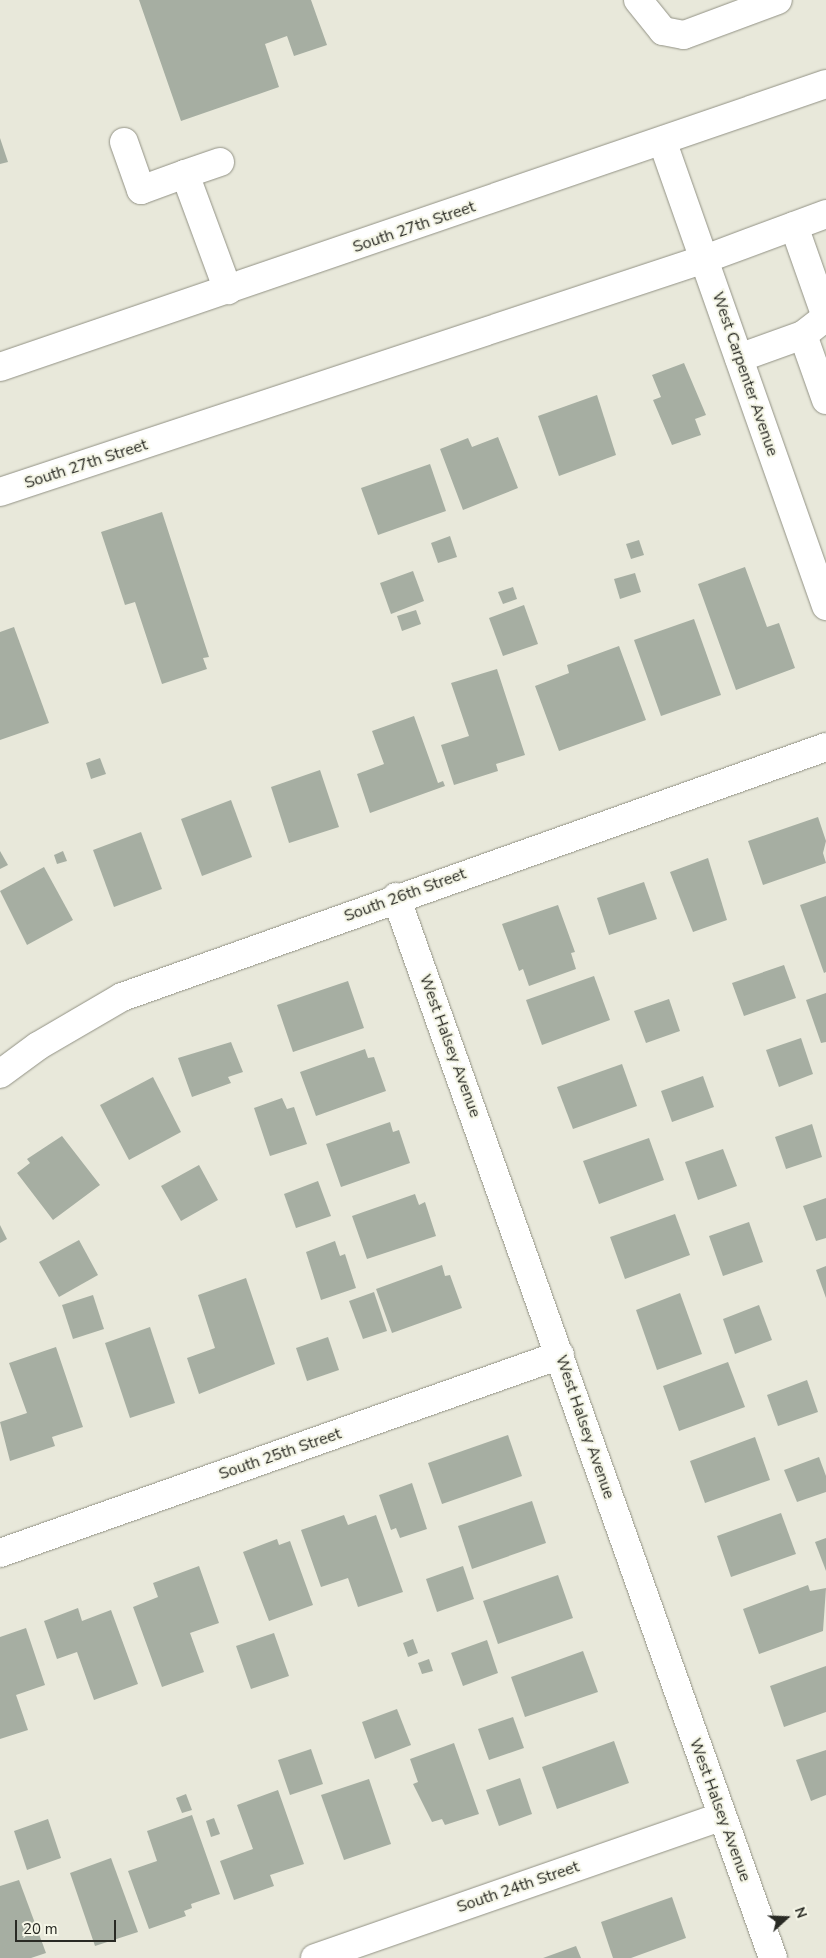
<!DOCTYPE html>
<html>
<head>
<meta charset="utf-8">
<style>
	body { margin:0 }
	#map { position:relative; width:826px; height:1958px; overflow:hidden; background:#e8e8da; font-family:"Nunito Sans",sans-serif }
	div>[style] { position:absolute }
	.building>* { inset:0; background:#a6aea2 }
	.roads { filter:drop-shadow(0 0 1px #929285) drop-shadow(0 0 1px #929285) }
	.minor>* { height:28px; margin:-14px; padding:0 14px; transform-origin:14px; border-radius:14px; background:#fff }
	.major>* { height:28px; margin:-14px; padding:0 14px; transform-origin:14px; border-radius:14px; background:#fff }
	span { translate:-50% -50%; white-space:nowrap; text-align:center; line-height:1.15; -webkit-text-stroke:4px #f5f6e7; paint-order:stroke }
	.street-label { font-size:16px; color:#292a24 }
	.north { position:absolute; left:761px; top:1893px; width:50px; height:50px; -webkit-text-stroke:4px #f5f6e7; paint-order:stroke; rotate:70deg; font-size:14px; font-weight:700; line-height:20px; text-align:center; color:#292a24 }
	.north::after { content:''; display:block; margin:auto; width:18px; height:22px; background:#292a24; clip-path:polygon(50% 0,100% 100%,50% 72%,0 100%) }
	.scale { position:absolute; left:15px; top:1920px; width:101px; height:22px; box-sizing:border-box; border:2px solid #292a24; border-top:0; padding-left:6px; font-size:15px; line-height:18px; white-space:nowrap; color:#292a24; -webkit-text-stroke:4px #f5f6e7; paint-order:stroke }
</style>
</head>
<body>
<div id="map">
	<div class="building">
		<div style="clip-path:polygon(139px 0,311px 0,327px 45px,294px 56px,287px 36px,265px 44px,279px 87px,181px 121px)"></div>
		<div style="clip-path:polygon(0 138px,8px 162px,0 164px)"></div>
		<div style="clip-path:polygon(684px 363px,706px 415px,695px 419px,701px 435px,672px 445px,653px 400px,661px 397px,652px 375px)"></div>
		<div style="clip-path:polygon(597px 395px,616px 455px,559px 476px,538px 416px)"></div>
		<div style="clip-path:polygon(498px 437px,518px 488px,463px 510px,440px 449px,468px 438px,472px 447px)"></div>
		<div style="clip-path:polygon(430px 464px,446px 511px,378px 535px,361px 488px)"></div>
		<div style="clip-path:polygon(162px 512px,209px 657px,203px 658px,207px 669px,162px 684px,135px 602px,125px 605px,101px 532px)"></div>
		<div style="clip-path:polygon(450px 536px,457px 557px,438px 563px,431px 543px)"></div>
		<div style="clip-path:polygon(639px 540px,644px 555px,631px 559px,626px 544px)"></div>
		<div style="clip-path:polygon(745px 567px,767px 627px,779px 623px,795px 668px,736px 690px,698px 584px)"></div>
		<div style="clip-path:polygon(413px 571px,424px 601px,391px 614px,380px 583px)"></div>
		<div style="clip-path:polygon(635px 573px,641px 592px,620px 599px,614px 579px)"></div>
		<div style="clip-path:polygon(513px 587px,517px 599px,503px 604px,498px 592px)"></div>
		<div style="clip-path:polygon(524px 605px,538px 644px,503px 656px,489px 618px)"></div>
		<div style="clip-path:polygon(416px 610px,421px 624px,402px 631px,397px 616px)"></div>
		<div style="clip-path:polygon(694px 619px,721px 695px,661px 716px,634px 640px)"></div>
		<div style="clip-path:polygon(14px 627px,49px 723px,0 740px,0 632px)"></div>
		<div style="clip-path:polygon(619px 646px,646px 720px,559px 751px,535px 686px,569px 673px,567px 665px)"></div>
		<div style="clip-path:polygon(497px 669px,525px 755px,496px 764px,498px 771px,454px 785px,441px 745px,469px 736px,451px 683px)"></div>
		<div style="clip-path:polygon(414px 716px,438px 783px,443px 781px,445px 786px,370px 813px,357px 774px,384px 764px,372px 731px)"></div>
		<div style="clip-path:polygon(100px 758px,106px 774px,91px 779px,86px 763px)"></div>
		<div style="clip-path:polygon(320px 770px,339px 827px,289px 843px,271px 787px)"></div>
		<div style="clip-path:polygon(231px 800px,252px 857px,202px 876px,181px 819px)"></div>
		<div style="clip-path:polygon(818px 817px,826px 841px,823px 853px,826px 863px,763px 885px,748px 841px)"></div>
		<div style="clip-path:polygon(141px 832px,162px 889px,114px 907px,93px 850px)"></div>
		<div style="clip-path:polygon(0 851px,8px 865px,0 869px)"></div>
		<div style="clip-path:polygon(63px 851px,67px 861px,57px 864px,54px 855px)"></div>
		<div style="clip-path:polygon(708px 858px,727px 920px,693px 932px,670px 872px)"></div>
		<div style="clip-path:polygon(44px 867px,73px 920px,27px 945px,0 891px)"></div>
		<div style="clip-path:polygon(644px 882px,657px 919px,609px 935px,597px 898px)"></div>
		<div style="clip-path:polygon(826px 896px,826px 972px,824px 973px,800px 905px)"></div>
		<div style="clip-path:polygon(558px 905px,575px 952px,571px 953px,576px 969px,529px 986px,523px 969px,519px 971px,502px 924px)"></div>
		<div style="clip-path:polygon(784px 965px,796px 998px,744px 1016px,732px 983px)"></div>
		<div style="clip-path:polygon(594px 976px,610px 1020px,542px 1045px,526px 1000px)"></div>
		<div style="clip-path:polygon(348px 981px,364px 1028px,293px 1052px,277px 1005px)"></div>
		<div style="clip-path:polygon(826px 993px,826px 1042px,821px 1043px,806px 1000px)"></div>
		<div style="clip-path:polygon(669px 999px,680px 1031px,646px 1043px,634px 1011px)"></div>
		<div style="clip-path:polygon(801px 1038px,813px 1074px,779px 1087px,766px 1050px)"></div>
		<div style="clip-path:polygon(231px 1042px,243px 1072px,228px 1077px,231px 1083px,192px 1097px,178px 1058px)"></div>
		<div style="clip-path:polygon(365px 1049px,368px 1058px,374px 1057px,386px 1091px,316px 1116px,300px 1072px)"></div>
		<div style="clip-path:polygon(622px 1064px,637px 1106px,573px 1129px,557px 1087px)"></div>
		<div style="clip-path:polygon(703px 1076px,714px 1107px,672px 1122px,661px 1091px)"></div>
		<div style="clip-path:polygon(153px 1077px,181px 1132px,129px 1160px,100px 1105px)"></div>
		<div style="clip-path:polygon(282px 1098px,287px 1109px,294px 1107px,307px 1144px,270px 1156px,254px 1108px)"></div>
		<div style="clip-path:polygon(390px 1122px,393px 1132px,399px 1130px,410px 1163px,341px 1187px,326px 1144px)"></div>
		<div style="clip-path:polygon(812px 1124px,822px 1157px,786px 1169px,775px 1137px)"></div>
		<div style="clip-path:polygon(62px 1136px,100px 1185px,53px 1220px,17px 1173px,30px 1163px,27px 1159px)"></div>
		<div style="clip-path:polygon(649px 1138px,664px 1180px,599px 1204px,583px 1161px)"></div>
		<div style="clip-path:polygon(723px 1149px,737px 1186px,698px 1200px,685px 1162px)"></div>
		<div style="clip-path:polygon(199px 1165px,218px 1200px,181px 1221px,161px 1186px)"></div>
		<div style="clip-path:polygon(318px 1181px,331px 1216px,296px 1228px,284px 1194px)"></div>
		<div style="clip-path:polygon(415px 1194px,419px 1205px,425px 1202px,436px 1236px,367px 1259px,352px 1216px)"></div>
		<div style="clip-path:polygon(826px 1198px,826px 1238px,816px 1241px,803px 1206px)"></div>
		<div style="clip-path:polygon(675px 1214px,690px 1255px,625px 1279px,610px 1237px)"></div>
		<div style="clip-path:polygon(749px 1222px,763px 1262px,723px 1276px,709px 1236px)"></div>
		<div style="clip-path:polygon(0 1225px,7px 1239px,0 1243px)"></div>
		<div style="clip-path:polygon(79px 1240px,98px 1275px,59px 1297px,39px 1262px)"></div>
		<div style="clip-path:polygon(335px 1241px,340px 1256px,345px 1254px,356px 1288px,321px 1300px,306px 1252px)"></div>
		<div style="clip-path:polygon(442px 1265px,445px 1276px,450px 1275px,462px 1308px,392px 1333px,376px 1289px)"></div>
		<div style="clip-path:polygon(826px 1266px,826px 1298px,816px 1270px)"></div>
		<div style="clip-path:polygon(246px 1278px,275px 1364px,199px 1394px,187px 1358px,215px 1348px,198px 1295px)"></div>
		<div style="clip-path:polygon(374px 1292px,387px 1331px,363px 1339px,349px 1301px)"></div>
		<div style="clip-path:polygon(680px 1293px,702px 1354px,657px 1370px,636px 1310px)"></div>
		<div style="clip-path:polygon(93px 1295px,104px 1329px,73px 1339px,62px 1305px)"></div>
		<div style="clip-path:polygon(759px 1305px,772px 1340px,735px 1354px,723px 1319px)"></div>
		<div style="clip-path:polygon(150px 1327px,175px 1403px,130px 1418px,105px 1343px)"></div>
		<div style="clip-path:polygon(328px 1337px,339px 1370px,307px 1381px,296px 1348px)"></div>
		<div style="clip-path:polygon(56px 1347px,83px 1427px,52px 1437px,55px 1446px,10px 1461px,0 1422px,27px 1413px,9px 1363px)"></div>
		<div style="clip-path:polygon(728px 1362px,745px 1407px,679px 1431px,663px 1386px)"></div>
		<div style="clip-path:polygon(807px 1380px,818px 1412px,778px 1426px,767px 1395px)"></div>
		<div style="clip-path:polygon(508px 1435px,522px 1476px,442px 1504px,428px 1463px)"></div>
		<div style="clip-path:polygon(755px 1437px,770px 1480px,705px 1503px,690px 1461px)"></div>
		<div style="clip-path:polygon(819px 1457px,826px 1476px,826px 1492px,797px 1502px,784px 1470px)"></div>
		<div style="clip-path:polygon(412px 1483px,427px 1529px,400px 1538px,396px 1528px,391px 1530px,379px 1495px)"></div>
		<div style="clip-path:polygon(532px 1501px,546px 1543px,472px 1569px,458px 1526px)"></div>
		<div style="clip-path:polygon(781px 1513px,796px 1554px,731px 1577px,717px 1536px)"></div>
		<div style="clip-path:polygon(344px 1515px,348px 1525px,376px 1515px,403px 1592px,358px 1607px,348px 1578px,321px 1587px,301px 1530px)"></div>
		<div style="clip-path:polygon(826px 1538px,826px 1571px,815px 1542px)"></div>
		<div style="clip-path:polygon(277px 1539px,279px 1545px,290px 1541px,313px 1605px,269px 1621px,243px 1552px)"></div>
		<div style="clip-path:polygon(199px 1566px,219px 1623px,190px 1633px,204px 1672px,162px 1687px,133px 1607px,158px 1597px,153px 1583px)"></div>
		<div style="clip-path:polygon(463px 1566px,474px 1599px,437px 1612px,426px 1579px)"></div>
		<div style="clip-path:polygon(558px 1575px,573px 1618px,498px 1644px,483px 1601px)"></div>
		<div style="clip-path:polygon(808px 1585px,810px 1591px,826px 1588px,823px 1631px,759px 1654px,743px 1609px)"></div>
		<div style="clip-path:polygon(78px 1608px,82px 1621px,111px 1610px,138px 1684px,94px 1700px,77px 1652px,57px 1659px,44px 1621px)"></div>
		<div style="clip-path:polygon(26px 1628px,45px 1685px,16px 1695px,28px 1730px,0 1739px,0 1637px)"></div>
		<div style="clip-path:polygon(274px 1633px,289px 1676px,251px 1689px,236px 1646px)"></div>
		<div style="clip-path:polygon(413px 1639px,418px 1653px,408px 1657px,403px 1643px)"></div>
		<div style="clip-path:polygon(487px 1640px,498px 1673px,463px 1686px,451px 1653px)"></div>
		<div style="clip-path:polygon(583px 1651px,598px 1692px,525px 1717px,511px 1677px)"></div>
		<div style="clip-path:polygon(429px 1659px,433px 1671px,422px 1674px,418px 1663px)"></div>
		<div style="clip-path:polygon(826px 1666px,826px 1712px,784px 1727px,770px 1686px)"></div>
		<div style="clip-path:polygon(397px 1709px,411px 1745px,375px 1759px,362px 1722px)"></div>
		<div style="clip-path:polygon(513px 1717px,524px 1748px,489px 1760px,478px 1729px)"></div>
		<div style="clip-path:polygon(614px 1741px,629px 1783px,557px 1809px,542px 1767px)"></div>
		<div style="clip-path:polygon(454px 1743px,479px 1814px,445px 1825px,442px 1819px,432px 1822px,413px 1784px,418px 1782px,410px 1759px)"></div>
		<div style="clip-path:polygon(311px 1749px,323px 1784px,290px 1795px,278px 1760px)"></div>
		<div style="clip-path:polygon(826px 1750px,826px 1795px,811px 1801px,796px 1760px)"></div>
		<div style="clip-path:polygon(520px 1778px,532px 1814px,499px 1826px,486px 1790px)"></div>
		<div style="clip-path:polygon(369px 1779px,391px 1844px,344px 1860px,321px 1795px)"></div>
		<div style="clip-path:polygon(278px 1790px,304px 1864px,270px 1875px,274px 1886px,234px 1900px,220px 1861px,253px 1849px,237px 1805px)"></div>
		<div style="clip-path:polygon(186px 1794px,192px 1810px,182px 1813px,176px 1798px)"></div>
		<div style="clip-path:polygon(192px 1815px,220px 1894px,191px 1904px,192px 1908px,184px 1911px,186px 1916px,149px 1929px,128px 1871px,157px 1861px,147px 1831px)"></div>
		<div style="clip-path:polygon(214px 1818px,220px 1834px,211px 1837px,206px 1821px)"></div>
		<div style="clip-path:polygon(48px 1819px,61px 1858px,27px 1870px,14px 1831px)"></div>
		<div style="clip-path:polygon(111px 1858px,138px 1932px,95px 1946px,70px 1873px)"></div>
		<div style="clip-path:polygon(19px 1880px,46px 1953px,31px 1958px,0 1958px,0 1886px)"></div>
		<div style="clip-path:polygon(672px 1897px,686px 1938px,631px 1958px,613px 1958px,601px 1922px)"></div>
		<div style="clip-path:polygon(576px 1946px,581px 1958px,543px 1958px)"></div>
	</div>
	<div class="roads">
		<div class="minor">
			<div style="left:638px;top:0;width:40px;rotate:51deg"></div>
			<div style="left:663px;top:31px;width:21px;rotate:11deg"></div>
			<div style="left:684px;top:35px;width:100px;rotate:-20.4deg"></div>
			<div style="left:124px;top:142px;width:51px;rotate:70.5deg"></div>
			<div style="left:141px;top:190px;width:47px;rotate:-20deg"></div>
			<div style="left:663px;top:143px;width:491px;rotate:70.6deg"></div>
			<div style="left:220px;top:162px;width:37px;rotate:161deg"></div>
			<div style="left:185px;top:174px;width:124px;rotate:69.7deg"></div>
			<div style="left:794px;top:226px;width:96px;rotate:70.6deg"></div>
			<div style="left:826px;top:317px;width:29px;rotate:142deg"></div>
			<div style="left:803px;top:335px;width:69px;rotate:70.5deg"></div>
			<div style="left:739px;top:358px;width:68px;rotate:-19.8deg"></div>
			<div style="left:396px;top:897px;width:1126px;rotate:70.44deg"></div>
			<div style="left:0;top:1074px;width:47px;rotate:-36.4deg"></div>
			<div style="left:38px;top:1046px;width:97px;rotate:-30.3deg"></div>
			<div style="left:122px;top:997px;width:747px;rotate:-19.55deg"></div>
			<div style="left:0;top:1553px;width:594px;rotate:-19.47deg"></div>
			<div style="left:315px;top:1958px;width:431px;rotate:-19.2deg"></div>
		</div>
		<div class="major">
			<div style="left:0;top:367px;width:873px;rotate:-18.91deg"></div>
			<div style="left:0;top:492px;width:743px;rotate:-18.29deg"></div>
			<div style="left:705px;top:259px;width:129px;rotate:-20.4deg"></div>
		</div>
	</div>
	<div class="street-label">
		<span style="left:414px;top:227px;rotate:-19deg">South 27th Street</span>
		<span style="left:745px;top:374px;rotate:71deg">West Carpenter Avenue</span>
		<span style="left:86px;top:464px;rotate:-18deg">South 27th Street</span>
		<span style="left:405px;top:895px;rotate:-20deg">South 26th Street</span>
		<span style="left:450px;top:1046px;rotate:70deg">West Halsey Avenue</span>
		<span style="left:585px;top:1427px;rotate:71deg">West Halsey Avenue</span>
		<span style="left:280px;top:1454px;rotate:-19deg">South 25th Street</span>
		<span style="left:720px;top:1810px;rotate:70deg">West Halsey Avenue</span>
		<span style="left:518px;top:1887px;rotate:-19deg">South 24th Street</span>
	</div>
	<div class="north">N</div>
	<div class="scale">20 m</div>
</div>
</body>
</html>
